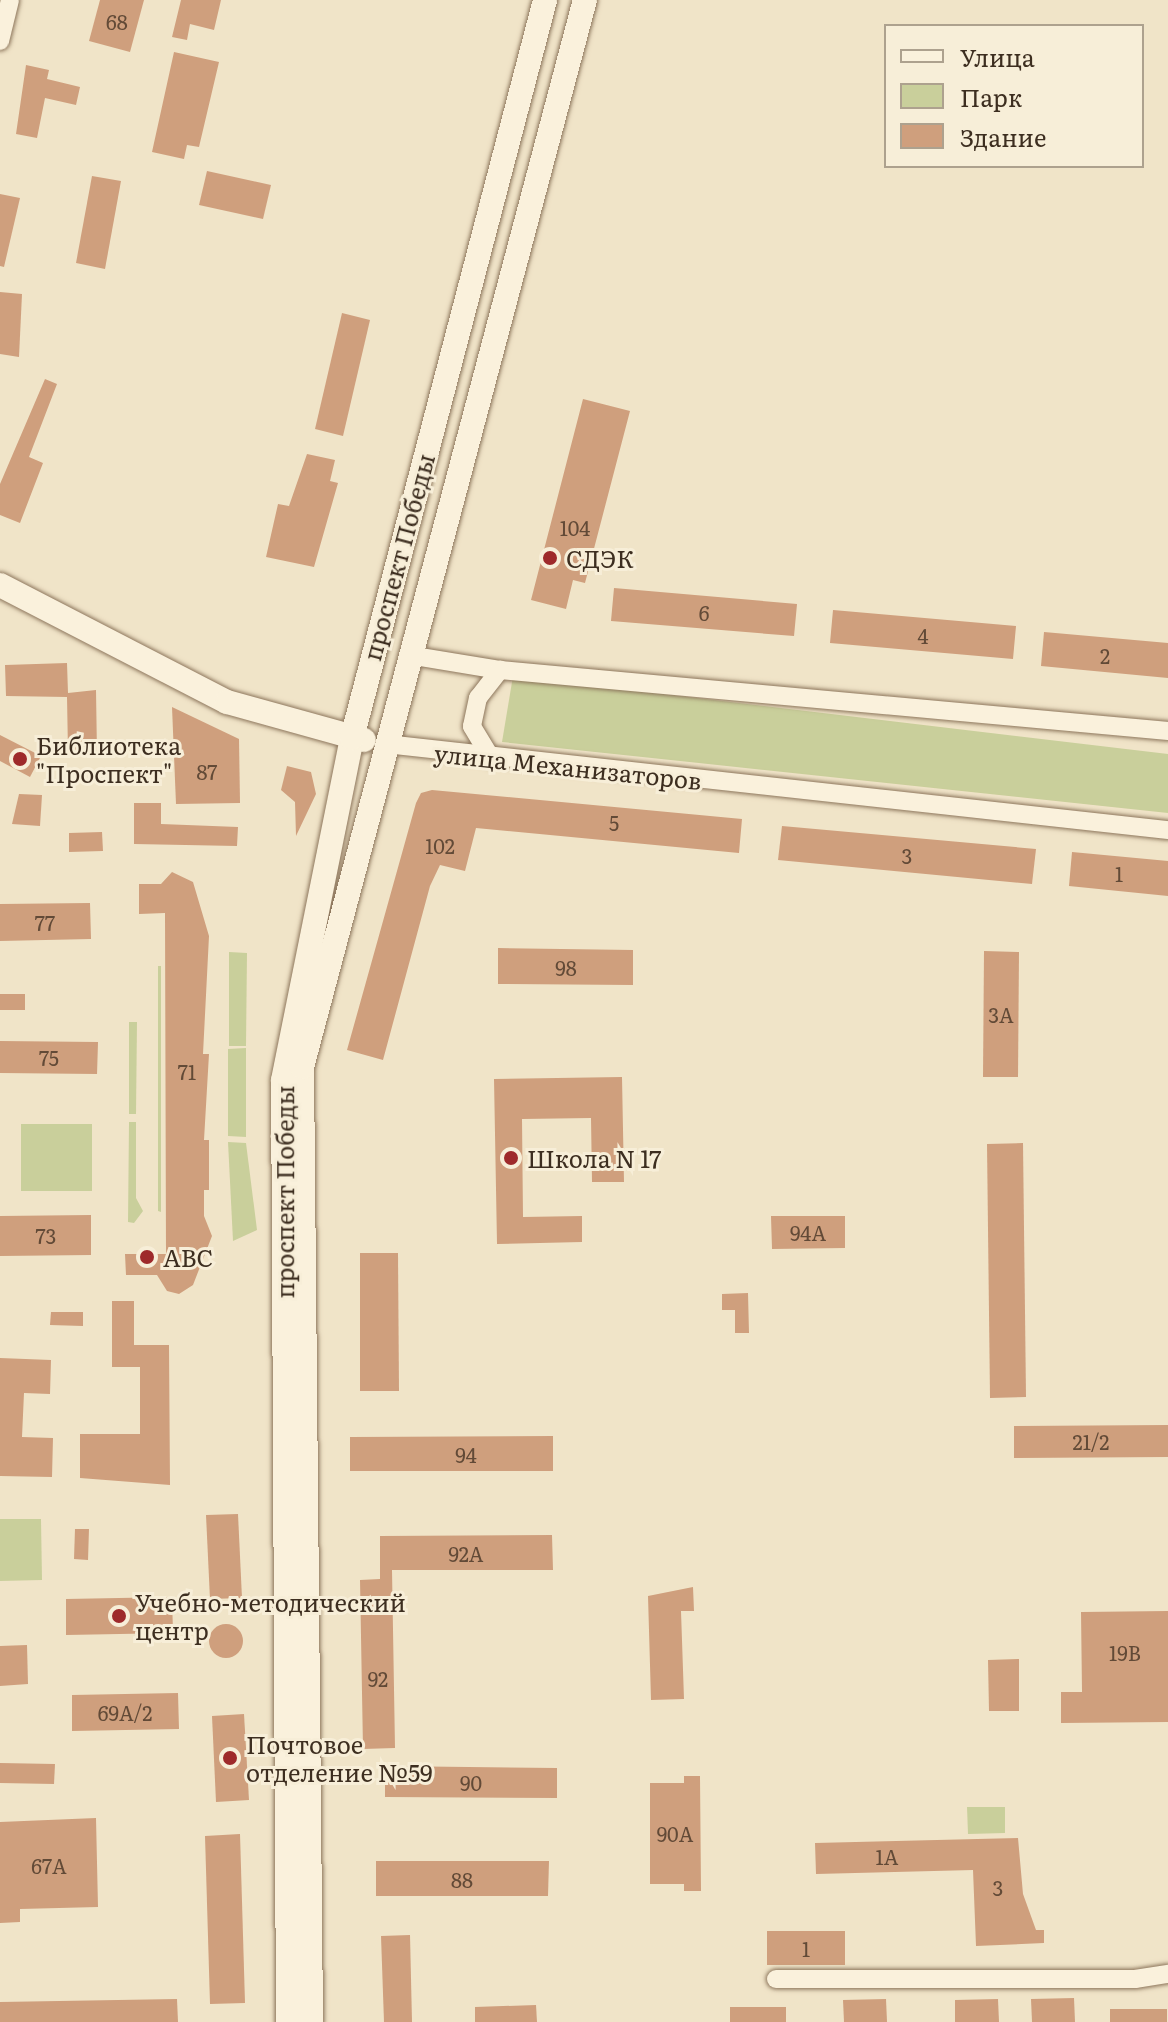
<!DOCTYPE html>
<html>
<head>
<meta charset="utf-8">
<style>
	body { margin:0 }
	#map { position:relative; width:1168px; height:2022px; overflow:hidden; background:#f0e4c8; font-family:Literata,serif }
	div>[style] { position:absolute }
	.green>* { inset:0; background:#c9cf9b }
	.building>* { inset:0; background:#cf9f7d }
	.round { border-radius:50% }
	.roads { filter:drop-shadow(0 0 2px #8d765c) drop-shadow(0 0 2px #8d765c) }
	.street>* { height:18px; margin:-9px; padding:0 9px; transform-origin:9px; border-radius:9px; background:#faf1dc }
	.secondary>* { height:24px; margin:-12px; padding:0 12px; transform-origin:12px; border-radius:12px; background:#faf1dc }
	.dots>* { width:22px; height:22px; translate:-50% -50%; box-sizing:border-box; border:4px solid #f7eed8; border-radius:50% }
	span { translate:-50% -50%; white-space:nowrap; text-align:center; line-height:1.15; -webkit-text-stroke:6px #f7eed8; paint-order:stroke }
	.number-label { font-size:20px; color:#624a37 }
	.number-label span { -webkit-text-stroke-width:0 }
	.street-label { font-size:24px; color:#3d2e20 }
	.poi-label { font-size:24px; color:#3d2e20 }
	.left { translate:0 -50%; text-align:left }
	.legend { position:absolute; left:884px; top:24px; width:260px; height:144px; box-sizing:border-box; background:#f7eed8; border:2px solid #ada18e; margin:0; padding:10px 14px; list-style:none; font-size:24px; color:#3d2e20 }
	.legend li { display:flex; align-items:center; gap:16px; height:40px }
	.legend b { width:40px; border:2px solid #ada18e }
</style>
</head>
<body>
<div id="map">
	<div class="green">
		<div style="clip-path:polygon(513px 676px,1168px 754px,1168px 813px,502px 742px)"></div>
		<div style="clip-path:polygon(229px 952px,247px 953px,246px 1046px,229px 1046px)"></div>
		<div style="clip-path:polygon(158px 966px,161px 966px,161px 1212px,158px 1211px)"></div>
		<div style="clip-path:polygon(129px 1022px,137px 1022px,136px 1114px,129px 1114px)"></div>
		<div style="clip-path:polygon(246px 1048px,246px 1137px,228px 1136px,228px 1049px)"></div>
		<div style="clip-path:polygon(129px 1122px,136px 1122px,136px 1198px,143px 1211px,134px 1223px,128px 1222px)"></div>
		<div style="clip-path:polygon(21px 1124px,92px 1124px,92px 1191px,21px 1191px)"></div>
		<div style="clip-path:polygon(228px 1142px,246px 1143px,257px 1230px,233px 1241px)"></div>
		<div style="clip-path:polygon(0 1519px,41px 1519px,42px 1580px,0 1581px)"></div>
		<div style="clip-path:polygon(967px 1807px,1005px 1807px,1005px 1833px,968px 1834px)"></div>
	</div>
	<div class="building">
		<div style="clip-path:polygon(100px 0,144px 0,130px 52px,89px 41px)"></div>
		<div style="clip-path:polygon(181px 0,221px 0,214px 30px,190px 24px,187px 40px,172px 37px)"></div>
		<div style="clip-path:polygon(174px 52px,219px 62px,199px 147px,187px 145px,184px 159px,152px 152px)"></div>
		<div style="clip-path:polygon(26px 65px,49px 70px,47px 79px,80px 87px,76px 105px,45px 98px,37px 138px,16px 134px)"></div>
		<div style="clip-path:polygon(207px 171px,271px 185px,263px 219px,199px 205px)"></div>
		<div style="clip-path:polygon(92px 176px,121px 181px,105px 269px,76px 263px)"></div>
		<div style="clip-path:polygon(0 194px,20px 198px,4px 267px,0 266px)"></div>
		<div style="clip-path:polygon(0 292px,22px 294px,19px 357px,0 354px)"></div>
		<div style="clip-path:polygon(342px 313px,370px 320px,343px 436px,315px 429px)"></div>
		<div style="clip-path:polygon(45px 379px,57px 384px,29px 457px,43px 463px,20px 523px,0 515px,0 484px)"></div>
		<div style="clip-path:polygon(583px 399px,630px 411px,585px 583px,573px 580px,566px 609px,531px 600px)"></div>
		<div style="clip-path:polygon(307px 454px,335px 460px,330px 481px,338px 483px,314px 567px,266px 557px,278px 504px,289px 506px)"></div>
		<div style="clip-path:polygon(614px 588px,797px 604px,794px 636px,611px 621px)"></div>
		<div style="clip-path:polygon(833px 610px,1016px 626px,1013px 659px,830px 643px)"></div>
		<div style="clip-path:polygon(1044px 632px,1168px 643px,1168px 678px,1041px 666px)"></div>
		<div style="clip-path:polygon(67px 663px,68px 693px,96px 690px,97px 754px,68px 752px,67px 697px,6px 696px,5px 665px)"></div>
		<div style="clip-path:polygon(172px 707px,239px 739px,240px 803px,176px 804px)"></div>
		<div style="clip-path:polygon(0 735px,41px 756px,30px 777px,0 761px)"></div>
		<div style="clip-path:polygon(287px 766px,311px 772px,316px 794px,296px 836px,295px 802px,281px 790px)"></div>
		<div style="clip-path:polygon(432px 790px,742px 819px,739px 853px,476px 828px,465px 871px,440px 865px,430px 886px,383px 1060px,347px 1050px,416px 803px,421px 793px)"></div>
		<div style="clip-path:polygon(19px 794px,42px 795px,40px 826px,12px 824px)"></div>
		<div style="clip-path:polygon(134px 803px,161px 803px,161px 824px,238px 827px,237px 846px,134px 844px)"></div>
		<div style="clip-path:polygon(782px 826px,1036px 849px,1032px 884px,778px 860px)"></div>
		<div style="clip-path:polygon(102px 832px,103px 851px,69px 852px,69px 833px)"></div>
		<div style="clip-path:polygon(1072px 852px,1168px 861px,1168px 896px,1069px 886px)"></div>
		<div style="clip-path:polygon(172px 872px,193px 882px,209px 936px,203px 1054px,209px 1054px,204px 1140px,209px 1140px,209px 1190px,204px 1190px,204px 1216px,212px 1236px,193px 1285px,179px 1294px,167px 1291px,157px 1275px,126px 1275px,125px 1254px,166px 1254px,165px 913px,139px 914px,139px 884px,161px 884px)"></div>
		<div style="clip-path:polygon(90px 903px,91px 939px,0 941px,0 904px)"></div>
		<div style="clip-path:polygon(498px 948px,633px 950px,633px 985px,498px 984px)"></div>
		<div style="clip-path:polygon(984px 951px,1019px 952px,1018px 1077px,983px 1077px)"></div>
		<div style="clip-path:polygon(0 994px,25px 994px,25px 1010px,0 1010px)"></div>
		<div style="clip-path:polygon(0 1041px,98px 1042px,97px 1074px,0 1073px)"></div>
		<div style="clip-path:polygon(622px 1077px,624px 1182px,592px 1182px,591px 1118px,522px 1119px,523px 1217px,582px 1216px,582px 1242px,497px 1244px,494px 1079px)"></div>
		<div style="clip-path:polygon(1023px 1143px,1026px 1397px,990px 1398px,987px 1144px)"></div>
		<div style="clip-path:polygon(91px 1215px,91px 1255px,0 1256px,0 1216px)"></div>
		<div style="clip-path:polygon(771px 1216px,845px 1216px,845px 1248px,772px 1249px)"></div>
		<div style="clip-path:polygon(360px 1253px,398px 1253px,399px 1391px,360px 1391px)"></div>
		<div style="clip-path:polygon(748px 1293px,749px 1333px,735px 1333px,735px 1310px,722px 1310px,722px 1294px)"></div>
		<div style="clip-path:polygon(112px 1301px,134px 1301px,134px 1345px,169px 1345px,170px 1485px,80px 1478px,80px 1434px,140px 1434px,140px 1367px,112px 1367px)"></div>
		<div style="clip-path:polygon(51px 1312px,83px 1312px,83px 1326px,50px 1325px)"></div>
		<div style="clip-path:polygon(0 1358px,51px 1360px,50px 1394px,24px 1393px,22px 1437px,53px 1438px,52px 1477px,0 1476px)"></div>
		<div style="clip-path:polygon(1168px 1425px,1168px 1457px,1014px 1458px,1014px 1426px)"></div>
		<div style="clip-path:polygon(553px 1436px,553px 1471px,350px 1471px,350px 1437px)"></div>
		<div style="clip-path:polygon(238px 1514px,242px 1598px,210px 1599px,206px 1515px)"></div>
		<div style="clip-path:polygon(75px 1529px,89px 1529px,88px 1560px,74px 1559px)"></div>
		<div style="clip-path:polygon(552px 1535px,553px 1570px,392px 1570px,395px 1748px,363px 1749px,360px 1580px,380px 1579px,380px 1536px)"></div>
		<div style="clip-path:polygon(693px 1587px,694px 1611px,681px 1611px,684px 1699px,651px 1700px,648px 1596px)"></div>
		<div style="clip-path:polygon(172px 1597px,173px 1633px,66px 1635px,66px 1599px)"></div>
		<div style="clip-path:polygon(1168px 1611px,1168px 1722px,1061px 1723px,1061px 1692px,1082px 1692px,1081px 1612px)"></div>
		<div class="round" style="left:209px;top:1624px;width:34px;height:34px"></div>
		<div style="clip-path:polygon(27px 1645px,28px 1684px,0 1686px,0 1646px)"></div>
		<div style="clip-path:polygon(1019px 1659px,1019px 1711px,989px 1711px,988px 1660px)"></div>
		<div style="clip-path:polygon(178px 1693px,179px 1729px,72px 1731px,72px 1695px)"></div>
		<div style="clip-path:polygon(244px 1714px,249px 1800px,216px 1802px,212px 1716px)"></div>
		<div style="clip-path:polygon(0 1763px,55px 1764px,54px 1784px,0 1783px)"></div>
		<div style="clip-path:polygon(385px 1766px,557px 1768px,557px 1798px,385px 1797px)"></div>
		<div style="clip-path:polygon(684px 1776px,700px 1776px,701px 1891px,684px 1891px,684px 1884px,650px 1884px,650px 1783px,684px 1783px)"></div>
		<div style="clip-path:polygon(96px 1818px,98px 1907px,20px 1909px,20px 1922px,0 1923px,0 1822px)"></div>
		<div style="clip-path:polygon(240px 1834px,245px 2003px,210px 2004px,205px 1836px)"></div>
		<div style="clip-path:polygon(1018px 1838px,1023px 1894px,1036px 1930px,1044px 1930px,1044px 1943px,976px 1946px,973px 1870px,816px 1874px,815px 1843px)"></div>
		<div style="clip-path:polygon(376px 1861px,549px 1861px,548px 1896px,376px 1896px)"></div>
		<div style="clip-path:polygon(767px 1931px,845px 1931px,845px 1965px,767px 1965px)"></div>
		<div style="clip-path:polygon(410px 1935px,412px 2022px,384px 2022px,381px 1936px)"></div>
		<div style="clip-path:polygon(1074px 1998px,1075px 2022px,1032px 2022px,1031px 1999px)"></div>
		<div style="clip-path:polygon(177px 1999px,178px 2022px,0 2022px,0 2002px)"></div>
		<div style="clip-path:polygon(886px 1999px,887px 2022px,844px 2022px,843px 2000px)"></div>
		<div style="clip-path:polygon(998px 1999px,999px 2022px,955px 2022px,955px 2000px)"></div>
		<div style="clip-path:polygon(536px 2005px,537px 2022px,475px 2022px,475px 2007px)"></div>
		<div style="clip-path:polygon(730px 2007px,786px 2007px,786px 2022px,730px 2022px)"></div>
		<div style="clip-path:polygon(1110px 2009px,1167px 2009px,1167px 2022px,1110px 2022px)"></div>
	</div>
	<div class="roads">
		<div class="street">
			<div style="left:0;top:41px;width:42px;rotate:-76.3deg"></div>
			<div style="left:409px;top:655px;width:92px;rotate:9.4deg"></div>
			<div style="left:500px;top:670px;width:671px;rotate:5.22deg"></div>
			<div style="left:386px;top:744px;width:787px;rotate:6.28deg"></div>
			<div style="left:491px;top:758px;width:37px;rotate:-121deg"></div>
			<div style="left:472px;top:726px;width:29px;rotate:-78deg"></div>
			<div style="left:478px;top:698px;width:36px;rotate:-52deg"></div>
			<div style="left:776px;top:1979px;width:359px"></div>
			<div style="left:1135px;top:1979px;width:33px;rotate:-9deg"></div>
		</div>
		<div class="secondary">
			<div style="left:0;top:585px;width:255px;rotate:27.3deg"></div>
			<div style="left:227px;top:702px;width:142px;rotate:15.5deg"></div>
			<div style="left:288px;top:2022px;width:942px;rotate:-90.3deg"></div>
			<div style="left:283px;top:1080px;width:349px;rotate:-78.6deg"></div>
			<div style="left:352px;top:738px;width:763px;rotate:-75.34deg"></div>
			<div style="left:311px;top:2022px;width:955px;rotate:-90.54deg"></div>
			<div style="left:302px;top:1067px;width:1104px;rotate:-75.15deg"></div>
		</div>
	</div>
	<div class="dots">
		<div style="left:550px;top:558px;background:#9e2a2b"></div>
		<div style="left:20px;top:759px;background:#9e2a2b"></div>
		<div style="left:511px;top:1158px;background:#9e2a2b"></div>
		<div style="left:147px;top:1257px;background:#9e2a2b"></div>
		<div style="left:119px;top:1616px;background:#9e2a2b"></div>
		<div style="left:230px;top:1758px;background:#9e2a2b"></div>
	</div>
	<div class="number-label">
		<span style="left:117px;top:21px">68</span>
		<span style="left:575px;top:527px">104</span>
		<span style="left:704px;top:612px">6</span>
		<span style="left:923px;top:635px">4</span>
		<span style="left:1105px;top:655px">2</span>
		<span style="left:207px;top:771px">87</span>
		<span style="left:614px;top:822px">5</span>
		<span style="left:440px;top:845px">102</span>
		<span style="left:907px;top:855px">3</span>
		<span style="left:1119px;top:873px">1</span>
		<span style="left:45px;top:922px">77</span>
		<span style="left:566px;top:967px">98</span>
		<span style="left:1001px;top:1014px">3А</span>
		<span style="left:49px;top:1057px">75</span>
		<span style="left:187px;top:1071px">71</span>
		<span style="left:808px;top:1232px">94А</span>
		<span style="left:46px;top:1235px">73</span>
		<span style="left:1091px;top:1441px">21/2</span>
		<span style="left:466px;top:1454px">94</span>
		<span style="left:466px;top:1553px">92А</span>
		<span style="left:1125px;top:1652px">19В</span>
		<span style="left:378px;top:1678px">92</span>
		<span style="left:125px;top:1712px">69А/2</span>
		<span style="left:471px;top:1782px">90</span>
		<span style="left:675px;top:1833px">90А</span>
		<span style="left:887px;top:1856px">1А</span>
		<span style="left:49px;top:1865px">67А</span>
		<span style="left:462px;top:1879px">88</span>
		<span style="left:998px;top:1887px">3</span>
		<span style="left:806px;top:1948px">1</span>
	</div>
	<div class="street-label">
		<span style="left:398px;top:557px;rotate:-75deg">проспект Победы</span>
		<span style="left:568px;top:766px;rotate:6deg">улица Механизаторов</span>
		<span style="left:284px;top:1192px;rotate:-90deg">проспект Победы</span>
	</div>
	<div class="poi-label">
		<span class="left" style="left:566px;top:558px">СДЭК</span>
		<span class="left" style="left:36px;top:759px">Библиотека<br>"Проспект"</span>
		<span class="left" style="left:527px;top:1158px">Школа N 17</span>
		<span class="left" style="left:163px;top:1257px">АВС</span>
		<span class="left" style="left:135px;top:1616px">Учебно-методический<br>центр</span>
		<span class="left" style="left:246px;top:1758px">Почтовое<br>отделение №59</span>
	</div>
	<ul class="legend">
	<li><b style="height:10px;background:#faf1dc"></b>Улица</li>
	<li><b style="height:22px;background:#c9cf9b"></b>Парк</li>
	<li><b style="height:22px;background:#cf9f7d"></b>Здание</li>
	</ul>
</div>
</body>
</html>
